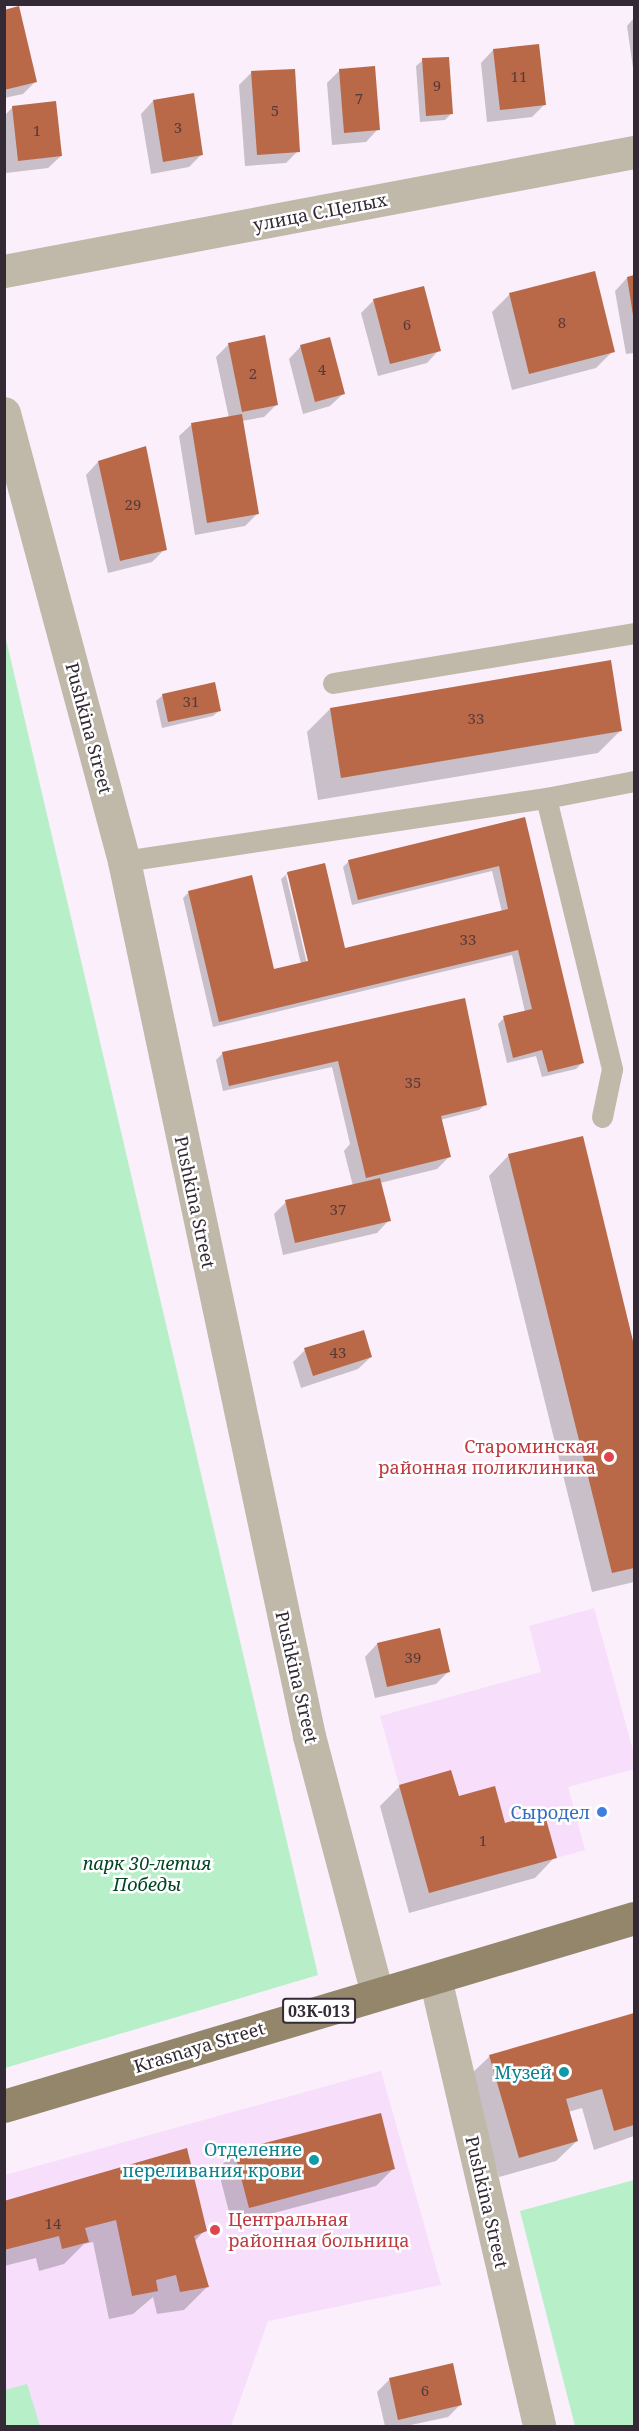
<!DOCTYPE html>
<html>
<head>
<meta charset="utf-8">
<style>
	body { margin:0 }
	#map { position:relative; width:639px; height:2431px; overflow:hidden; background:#faeffb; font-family:"Noto Serif",serif }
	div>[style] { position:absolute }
	.built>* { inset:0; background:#f7defb }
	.green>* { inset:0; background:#b7efc8 }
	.shadow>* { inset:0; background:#0003 }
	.building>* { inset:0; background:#b96948 }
	.service>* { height:21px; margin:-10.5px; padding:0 10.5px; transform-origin:10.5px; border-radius:10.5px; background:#c0b8a9 }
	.minor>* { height:33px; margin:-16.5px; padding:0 16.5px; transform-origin:16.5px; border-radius:16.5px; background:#c0b8a9 }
	.primary>* { height:33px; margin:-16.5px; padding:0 16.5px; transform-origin:16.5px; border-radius:16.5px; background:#94866a }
	.dots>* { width:16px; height:16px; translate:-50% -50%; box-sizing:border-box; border:3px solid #fff; border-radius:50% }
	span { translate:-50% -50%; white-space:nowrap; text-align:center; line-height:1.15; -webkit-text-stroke:5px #fff; paint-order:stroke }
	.number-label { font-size:15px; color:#553a3a }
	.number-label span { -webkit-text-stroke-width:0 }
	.shield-label span { padding:2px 4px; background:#fff; border:2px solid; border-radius:4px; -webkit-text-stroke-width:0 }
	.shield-label { font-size:16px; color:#342a36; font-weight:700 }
	.street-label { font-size:18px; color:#342a36 }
	.health-label { font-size:18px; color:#be3a42 }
	.right { translate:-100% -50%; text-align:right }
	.left { translate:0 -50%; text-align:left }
	.shop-label { font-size:18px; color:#366cbe }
	.park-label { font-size:18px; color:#024623; font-style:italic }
	.culture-label { font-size:18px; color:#0d838f }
	.frame { position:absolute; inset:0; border:6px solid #342a36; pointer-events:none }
</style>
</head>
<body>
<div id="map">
	<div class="built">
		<div style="clip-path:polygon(594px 1608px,634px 1754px,634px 1769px,568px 1787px,585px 1850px,429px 1893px,380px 1716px,541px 1672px,529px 1626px)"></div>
		<div style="clip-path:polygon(381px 2071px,441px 2285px,268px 2321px,231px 2426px,5px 2426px,5px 2175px)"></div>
	</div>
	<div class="green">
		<div style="clip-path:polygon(5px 635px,318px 1975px,5px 2068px,4px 2068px)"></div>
		<div style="clip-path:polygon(634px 2180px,634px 2426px,575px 2426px,520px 2211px)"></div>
		<div style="clip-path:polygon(27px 2384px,40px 2426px,5px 2426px,5px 2390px)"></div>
	</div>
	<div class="shadow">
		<div style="clip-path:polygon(4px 12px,36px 81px,23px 94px,4px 98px)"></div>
		<div style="clip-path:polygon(634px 18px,634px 68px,633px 68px,627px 26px)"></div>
		<div style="clip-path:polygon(493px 50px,544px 105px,532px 117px,487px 122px,481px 63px)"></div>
		<div style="clip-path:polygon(423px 60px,451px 114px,445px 120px,420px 122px,416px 66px)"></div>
		<div style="clip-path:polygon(340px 70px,378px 129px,366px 142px,332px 145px,327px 83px)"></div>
		<div style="clip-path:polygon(251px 73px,298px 151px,286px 163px,245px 166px,239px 85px)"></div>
		<div style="clip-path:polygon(153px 101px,201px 155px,189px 167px,151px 174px,141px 114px)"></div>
		<div style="clip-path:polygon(13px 107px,61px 156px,48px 168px,6px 173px,4px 116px)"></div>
		<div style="clip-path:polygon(594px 273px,613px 351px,596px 368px,512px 390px,492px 312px,509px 295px)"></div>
		<div style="clip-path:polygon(634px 277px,634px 353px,626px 354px,615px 291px,627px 278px)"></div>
		<div style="clip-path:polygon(374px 300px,439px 350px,427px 363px,378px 376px,361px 313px)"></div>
		<div style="clip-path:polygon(229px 344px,277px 404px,264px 417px,242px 421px,257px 514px,245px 526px,195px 535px,179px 436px,192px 424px,229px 418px,216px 357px)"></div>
		<div style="clip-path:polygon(301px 346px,343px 394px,330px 406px,303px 414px,289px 359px)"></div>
		<div style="clip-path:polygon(145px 448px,165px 549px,152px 562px,108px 573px,86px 475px,98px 462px)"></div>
		<div style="clip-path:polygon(163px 695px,220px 710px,213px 716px,162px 728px,156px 701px)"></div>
		<div style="clip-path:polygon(330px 709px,621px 730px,598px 753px,318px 800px,307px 732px)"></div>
		<div style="clip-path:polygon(evenodd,524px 819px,582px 1063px,576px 1069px,542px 1077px,536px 1056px,507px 1063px,498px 1024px,504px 1018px,525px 1012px,512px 955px,213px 1027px,183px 898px,189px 892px,273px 970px,301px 964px,281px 879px,288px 873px,344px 950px,502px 912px,492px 871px,352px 905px,343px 867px,349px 861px,524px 819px,286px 875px,289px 875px,311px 968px,308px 968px,286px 875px)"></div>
		<div style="clip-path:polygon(464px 1000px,486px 1104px,479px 1110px,440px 1120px,449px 1157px,437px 1169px,380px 1183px,389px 1220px,377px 1233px,283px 1255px,274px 1214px,286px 1202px,353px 1186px,344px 1151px,350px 1144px,332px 1067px,223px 1091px,216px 1060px,223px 1053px)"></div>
		<div style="clip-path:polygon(582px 1137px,634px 1352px,634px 1582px,592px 1592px,489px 1176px,509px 1155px)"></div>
		<div style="clip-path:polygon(305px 1350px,371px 1357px,358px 1369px,301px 1388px,293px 1362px)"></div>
		<div style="clip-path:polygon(439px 1630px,448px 1672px,436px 1684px,375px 1698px,365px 1657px,377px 1644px)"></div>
		<div style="clip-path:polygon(400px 1786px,457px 1798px,555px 1857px,535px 1878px,409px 1913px,380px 1806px)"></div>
		<div style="clip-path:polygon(634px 2014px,634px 2136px,594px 2150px,582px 2108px,568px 2112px,577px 2141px,556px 2161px,499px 2177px,469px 2076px,490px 2056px)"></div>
		<div style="clip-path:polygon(235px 2152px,393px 2169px,376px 2186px,232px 2224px,218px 2169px)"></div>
		<div style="clip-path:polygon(4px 2203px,205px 2230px,194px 2242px,207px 2287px,184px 2310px,157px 2314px,153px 2297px,133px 2314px,109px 2319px,93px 2242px,84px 2244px,64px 2264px,39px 2271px,36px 2258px,4px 2266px)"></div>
		<div style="clip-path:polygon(452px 2365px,461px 2404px,448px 2417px,406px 2426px,385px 2426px,377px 2392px,389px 2380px)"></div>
	</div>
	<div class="building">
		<div style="clip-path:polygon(19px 6px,37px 82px,4px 90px,4px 10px)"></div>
		<div style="clip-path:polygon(539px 44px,546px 105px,500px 110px,493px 49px)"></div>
		<div style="clip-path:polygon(449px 57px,453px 114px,426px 116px,422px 58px)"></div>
		<div style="clip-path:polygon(375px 66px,380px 130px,344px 133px,339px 69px)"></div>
		<div style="clip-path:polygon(295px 69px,300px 152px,257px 155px,251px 71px)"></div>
		<div style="clip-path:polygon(194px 93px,203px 155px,163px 162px,153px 100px)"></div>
		<div style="clip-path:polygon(56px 101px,62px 156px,18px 161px,12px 106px)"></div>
		<div style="clip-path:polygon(595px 271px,615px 352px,529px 374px,509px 293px)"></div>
		<div style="clip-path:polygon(634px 275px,634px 315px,633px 315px,627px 277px)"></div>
		<div style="clip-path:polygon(424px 286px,441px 351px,390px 364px,373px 299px)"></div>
		<div style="clip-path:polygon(265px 335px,278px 405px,242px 412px,228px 343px)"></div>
		<div style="clip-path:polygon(330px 337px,345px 394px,315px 402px,300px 345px)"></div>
		<div style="clip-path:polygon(242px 414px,259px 514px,207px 523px,191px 423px)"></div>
		<div style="clip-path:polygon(146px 446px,167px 550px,120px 561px,98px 461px)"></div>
		<div style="clip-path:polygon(611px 660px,622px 731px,341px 778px,330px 708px)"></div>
		<div style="clip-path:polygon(215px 682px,221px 711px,168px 722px,162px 694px)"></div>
		<div style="clip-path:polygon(525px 817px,584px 1063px,548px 1072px,542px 1050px,513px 1058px,503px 1016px,532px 1009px,518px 950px,219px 1022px,188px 891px,252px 875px,274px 969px,308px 961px,287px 872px,325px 863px,345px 948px,508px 909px,499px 866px,358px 900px,348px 860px)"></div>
		<div style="clip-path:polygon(465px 998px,487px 1105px,441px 1116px,451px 1157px,366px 1178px,338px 1061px,229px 1086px,222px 1052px)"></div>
		<div style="clip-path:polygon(583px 1136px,634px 1345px,634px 1568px,612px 1573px,508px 1154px)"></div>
		<div style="clip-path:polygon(380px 1178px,391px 1221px,295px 1243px,285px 1200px)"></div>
		<div style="clip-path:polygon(364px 1330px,372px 1357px,313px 1376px,304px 1348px)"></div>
		<div style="clip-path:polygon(440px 1628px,450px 1672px,387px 1687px,377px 1643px)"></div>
		<div style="clip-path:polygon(451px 1770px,459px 1796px,495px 1786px,505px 1823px,544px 1812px,557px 1858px,429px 1893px,399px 1785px)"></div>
		<div style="clip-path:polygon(634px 2013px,634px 2125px,614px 2131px,602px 2089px,566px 2099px,578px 2141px,519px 2158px,489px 2055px)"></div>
		<div style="clip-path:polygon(381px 2113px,395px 2169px,249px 2208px,234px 2151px)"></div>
		<div style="clip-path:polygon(187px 2148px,207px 2231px,194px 2236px,209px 2287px,180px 2292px,176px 2275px,156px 2280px,158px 2291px,132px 2296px,116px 2220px,85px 2228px,89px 2242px,62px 2249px,59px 2236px,4px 2250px,4px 2201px)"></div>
		<div style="clip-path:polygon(453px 2363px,462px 2405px,398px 2420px,389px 2378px)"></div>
	</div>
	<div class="service">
		<div style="left:333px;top:683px;width:305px;rotate:-9.4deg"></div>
		<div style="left:546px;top:798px;width:90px;rotate:-10.9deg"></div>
		<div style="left:124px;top:861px;width:427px;rotate:-8.5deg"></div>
		<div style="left:546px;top:798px;width:279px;rotate:76.3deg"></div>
		<div style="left:612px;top:1069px;width:49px;rotate:101.8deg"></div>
	</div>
	<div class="minor">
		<div style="left:4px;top:271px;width:641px;rotate:-10.7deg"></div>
		<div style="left:4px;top:413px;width:464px;rotate:75deg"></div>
		<div style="left:124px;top:861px;width:894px;rotate:78.06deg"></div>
		<div style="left:309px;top:1736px;width:267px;rotate:75.2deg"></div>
		<div style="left:435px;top:1978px;width:460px;rotate:76.9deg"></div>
	</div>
	<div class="primary">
		<div style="left:4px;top:2106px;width:657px;rotate:-16.62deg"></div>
	</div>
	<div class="dots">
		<div style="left:609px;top:1457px;background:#e0444e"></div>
		<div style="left:602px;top:1812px;background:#3f7fe0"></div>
		<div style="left:564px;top:2072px;background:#0f9aa8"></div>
		<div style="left:314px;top:2160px;background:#0f9aa8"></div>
		<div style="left:215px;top:2230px;background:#e0444e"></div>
	</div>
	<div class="number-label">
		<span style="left:519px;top:77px">11</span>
		<span style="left:437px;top:86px">9</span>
		<span style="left:359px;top:99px">7</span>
		<span style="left:275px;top:111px">5</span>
		<span style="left:178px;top:128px">3</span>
		<span style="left:37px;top:131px">1</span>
		<span style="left:562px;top:323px">8</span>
		<span style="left:407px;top:325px">6</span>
		<span style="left:322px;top:370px">4</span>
		<span style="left:253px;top:374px">2</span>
		<span style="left:133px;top:505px">29</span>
		<span style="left:191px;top:702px">31</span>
		<span style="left:476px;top:719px">33</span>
		<span style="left:468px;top:940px">33</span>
		<span style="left:413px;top:1083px">35</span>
		<span style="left:338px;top:1210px">37</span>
		<span style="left:338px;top:1353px">43</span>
		<span style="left:413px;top:1658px">39</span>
		<span style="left:483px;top:1841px">1</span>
		<span style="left:53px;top:2224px">14</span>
		<span style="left:425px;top:2391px">6</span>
	</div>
	<div class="shield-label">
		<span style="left:319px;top:2011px">03К-013</span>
	</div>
	<div class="street-label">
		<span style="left:320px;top:212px;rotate:-11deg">улица С.Целых</span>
		<span style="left:89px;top:728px;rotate:75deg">Pushkina Street</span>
		<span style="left:195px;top:1202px;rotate:78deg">Pushkina Street</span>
		<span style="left:297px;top:1677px;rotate:77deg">Pushkina Street</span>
		<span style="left:199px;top:2047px;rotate:-17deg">Krasnaya Street</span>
		<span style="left:487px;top:2202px;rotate:77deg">Pushkina Street</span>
	</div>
	<div class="health-label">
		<span class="right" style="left:596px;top:1457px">Староминская<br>районная поликлиника</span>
		<span class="left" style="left:228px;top:2230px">Центральная<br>районная больница</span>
	</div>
	<div class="shop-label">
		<span class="right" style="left:590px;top:1812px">Сыродел</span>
	</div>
	<div class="park-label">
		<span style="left:147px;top:1874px">парк 30-летия<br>Победы</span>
	</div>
	<div class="culture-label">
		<span class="right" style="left:552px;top:2072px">Музей</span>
		<span class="right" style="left:302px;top:2160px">Отделение<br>переливания крови</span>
	</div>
	<div class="frame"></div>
</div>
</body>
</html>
